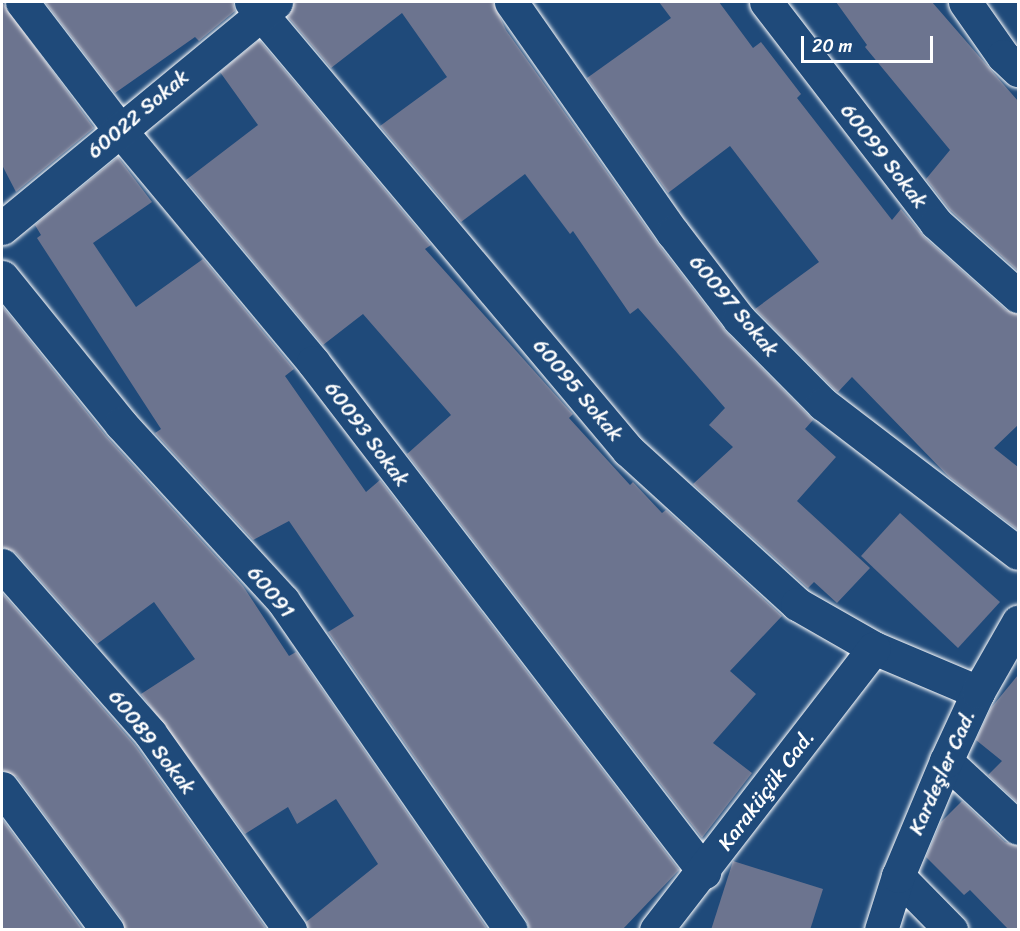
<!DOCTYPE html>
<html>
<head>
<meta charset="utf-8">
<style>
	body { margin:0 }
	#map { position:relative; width:1020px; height:931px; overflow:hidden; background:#1f4a7a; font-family:Sriracha,sans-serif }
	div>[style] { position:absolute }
	.building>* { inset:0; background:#6c748f }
	.roads { filter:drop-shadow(0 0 2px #fff) drop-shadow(0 0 2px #fff) }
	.minor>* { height:33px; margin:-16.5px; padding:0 16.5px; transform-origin:16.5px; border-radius:16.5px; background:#1f4a7a }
	.tertiary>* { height:33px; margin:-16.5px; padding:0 16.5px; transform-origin:16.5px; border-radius:16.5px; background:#1f4a7a }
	span { translate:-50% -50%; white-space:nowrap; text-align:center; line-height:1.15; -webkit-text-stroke:6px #1f4a7a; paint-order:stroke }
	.street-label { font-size:21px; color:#fff }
	.frame { position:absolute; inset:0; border:3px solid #fff; pointer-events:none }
	.scale { position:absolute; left:801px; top:36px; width:132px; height:27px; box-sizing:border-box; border:3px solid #fff; border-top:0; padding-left:8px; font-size:18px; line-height:21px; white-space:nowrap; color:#fff; -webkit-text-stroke:4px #1f4a7a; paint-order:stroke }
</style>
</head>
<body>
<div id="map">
	<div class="building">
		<div style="clip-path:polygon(2px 2px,94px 128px,16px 192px,2px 165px)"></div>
		<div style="clip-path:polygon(45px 2px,233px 2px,235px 11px,199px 41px,195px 37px,115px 93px)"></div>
		<div style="clip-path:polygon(294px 2px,493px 2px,506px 30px,658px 244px,726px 332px,813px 420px,805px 429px,836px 457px,797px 501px,870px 568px,837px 603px,814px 582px,808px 588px,693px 484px,733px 447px,709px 425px,725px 408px,638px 308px,630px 314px,573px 231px,570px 234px,525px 174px,461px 222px,380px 126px,447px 77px,402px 13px,331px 68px,288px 17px)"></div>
		<div style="clip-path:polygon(659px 2px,719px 2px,753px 48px,761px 42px,801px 94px,797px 98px,892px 220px,901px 209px,924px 237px,1006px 310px,1018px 314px,1018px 425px,994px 448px,1018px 467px,1018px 530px,949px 477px,852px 377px,838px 392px,835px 390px,755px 309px,819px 262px,730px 146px,668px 193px,587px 78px,671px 18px)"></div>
		<div style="clip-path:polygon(836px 2px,932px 2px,1018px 101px,1018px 271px,950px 210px,926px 179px,950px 150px,865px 47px,867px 45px)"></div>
		<div style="clip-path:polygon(259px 40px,431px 245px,425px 249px,569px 410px,573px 414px,569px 418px,630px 485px,633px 482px,662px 513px,666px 510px,782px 616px,730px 671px,756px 694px,713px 743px,752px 773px,702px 838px,407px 454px,451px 415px,363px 314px,323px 345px,186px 180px,258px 125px,220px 72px)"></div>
		<div style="clip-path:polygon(118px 157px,152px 202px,93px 243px,136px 307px,203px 259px,294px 369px,285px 376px,366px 492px,380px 480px,679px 870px,622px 930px,530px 930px,526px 919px,328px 632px,354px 616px,289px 521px,253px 540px,155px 433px,161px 429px,37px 238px,41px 235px,35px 225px)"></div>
		<div style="clip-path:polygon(2px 306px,106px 436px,243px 586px,289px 656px,296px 652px,488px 930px,309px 930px,306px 922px,378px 864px,336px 799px,297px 824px,288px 807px,245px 834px,141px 694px,195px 659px,154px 602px,97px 644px,16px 553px,2px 547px)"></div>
		<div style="clip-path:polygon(900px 513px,1000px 602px,958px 648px,861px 556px)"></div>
		<div style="clip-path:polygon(2px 593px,135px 745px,267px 930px,125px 930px,122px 919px,17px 777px,2px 770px)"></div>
		<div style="clip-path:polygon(1018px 675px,1018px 803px,988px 775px,1002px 761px,976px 740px,991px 708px)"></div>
		<div style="clip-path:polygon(962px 801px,1005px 842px,1018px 846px,1018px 930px,1009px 930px,970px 890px,964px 895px,926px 857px,941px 822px)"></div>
		<div style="clip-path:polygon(2px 819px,83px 930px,2px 930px)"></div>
		<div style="clip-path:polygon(733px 861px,823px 889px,810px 930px,711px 930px)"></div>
	</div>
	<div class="roads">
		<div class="minor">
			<div style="left:22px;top:2px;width:160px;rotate:52.6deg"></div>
			<div style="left:119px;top:129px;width:303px;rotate:50.2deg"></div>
			<div style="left:313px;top:362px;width:643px;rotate:52.52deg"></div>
			<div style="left:251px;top:2px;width:586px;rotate:49.92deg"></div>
			<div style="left:628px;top:450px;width:229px;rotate:42.3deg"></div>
			<div style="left:797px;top:604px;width:89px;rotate:29.7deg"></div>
			<div style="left:874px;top:648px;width:113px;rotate:22.9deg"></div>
			<div style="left:511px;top:2px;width:282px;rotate:55deg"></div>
			<div style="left:673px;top:233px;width:108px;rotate:52.5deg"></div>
			<div style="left:739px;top:319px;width:120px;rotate:45.3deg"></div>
			<div style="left:823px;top:404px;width:245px;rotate:37.4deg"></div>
			<div style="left:766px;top:2px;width:279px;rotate:52.4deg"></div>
			<div style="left:936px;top:223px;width:110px;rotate:41.7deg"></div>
			<div style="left:965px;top:2px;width:66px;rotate:54.9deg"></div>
			<div style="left:1003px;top:56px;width:21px;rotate:43deg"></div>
			<div style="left:2px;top:277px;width:189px;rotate:51deg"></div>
			<div style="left:121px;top:424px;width:240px;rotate:47.5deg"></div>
			<div style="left:283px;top:601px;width:400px;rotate:55.3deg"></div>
			<div style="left:2px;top:565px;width:224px;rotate:48.6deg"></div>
			<div style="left:150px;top:733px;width:242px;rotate:54.6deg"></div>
			<div style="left:946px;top:761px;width:98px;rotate:42.9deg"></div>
			<div style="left:2px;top:788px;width:177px;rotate:53.5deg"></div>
			<div style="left:898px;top:876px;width:76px;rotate:45.5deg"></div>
		</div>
		<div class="tertiary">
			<div style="left:2px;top:228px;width:355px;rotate:-39.5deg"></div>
			<div style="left:656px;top:930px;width:356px;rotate:-52.3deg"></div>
			<div style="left:881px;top:930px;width:57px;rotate:-72.5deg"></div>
			<div style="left:898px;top:876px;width:125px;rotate:-67.3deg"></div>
			<div style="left:946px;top:761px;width:76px;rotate:-65.1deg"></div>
			<div style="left:978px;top:692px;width:81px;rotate:-60.3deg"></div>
		</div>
	</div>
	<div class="street-label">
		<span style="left:138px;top:114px;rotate:-40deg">60022 Sokak</span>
		<span style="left:884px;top:156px;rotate:52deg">60099 Sokak</span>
		<span style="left:734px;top:306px;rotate:50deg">60097 Sokak</span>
		<span style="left:578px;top:390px;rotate:50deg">60095 Sokak</span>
		<span style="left:367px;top:434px;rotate:53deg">60093 Sokak</span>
		<span style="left:271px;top:592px;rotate:50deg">60091</span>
		<span style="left:152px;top:742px;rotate:52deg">60089 Sokak</span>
		<span style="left:942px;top:772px;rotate:-66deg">Kardeşler Cad.</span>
		<span style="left:766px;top:790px;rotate:-53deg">Karaküçük Cad.</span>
	</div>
	<div class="frame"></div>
	<div class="scale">20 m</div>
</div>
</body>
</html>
